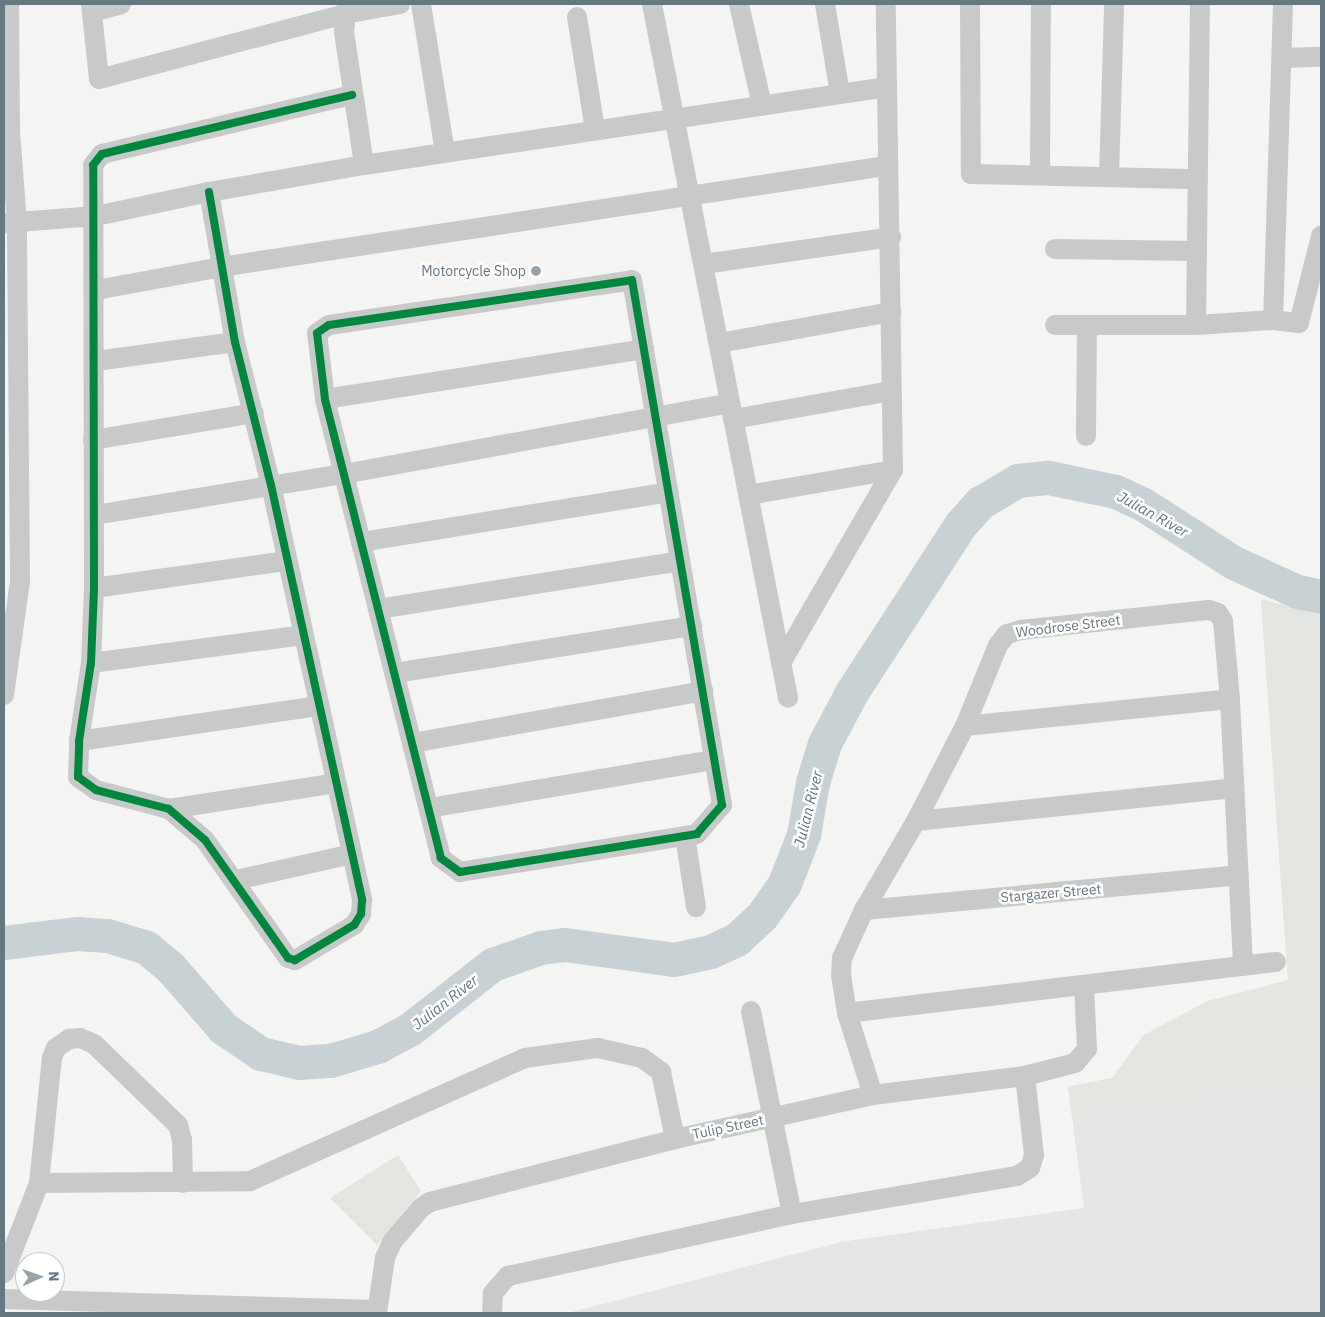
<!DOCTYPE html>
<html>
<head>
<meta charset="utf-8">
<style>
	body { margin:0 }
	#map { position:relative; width:1325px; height:1317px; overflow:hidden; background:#f4f4f3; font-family:"IBM Plex Sans",sans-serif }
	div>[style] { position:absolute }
	.built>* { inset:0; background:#e4e5e5 }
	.green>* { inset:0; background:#e3e6e0 }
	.river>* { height:34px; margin:-17px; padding:0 17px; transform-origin:17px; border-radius:17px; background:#c8d1d4 }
	.minor>* { height:20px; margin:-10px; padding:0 10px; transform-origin:10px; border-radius:10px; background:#c8caca }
	.cycleway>* { height:8px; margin:-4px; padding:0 4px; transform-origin:4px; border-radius:4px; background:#00873e }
	.dots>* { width:14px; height:14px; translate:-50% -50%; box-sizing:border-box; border:2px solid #fff; border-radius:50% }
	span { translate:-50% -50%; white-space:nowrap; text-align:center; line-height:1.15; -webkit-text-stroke:5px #fff; paint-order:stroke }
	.poi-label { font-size:14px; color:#657781 }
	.right { translate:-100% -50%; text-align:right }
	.street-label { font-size:14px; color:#657781 }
	.water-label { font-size:15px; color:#61787f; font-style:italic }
	.frame { position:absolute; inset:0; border:5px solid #657781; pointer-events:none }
	.north { position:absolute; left:15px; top:1252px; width:50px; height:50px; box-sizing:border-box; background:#fff; border:1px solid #c1c9cd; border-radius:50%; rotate:88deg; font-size:14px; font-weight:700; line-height:20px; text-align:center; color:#657781 }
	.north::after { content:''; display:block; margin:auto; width:18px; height:22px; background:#97a3a9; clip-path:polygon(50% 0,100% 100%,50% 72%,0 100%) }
</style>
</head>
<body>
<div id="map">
	<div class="built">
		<div style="clip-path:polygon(1261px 599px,1321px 615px,1321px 1313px,568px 1313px,841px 1242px,1084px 1208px,1068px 1087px,1112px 1078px,1144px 1035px,1208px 1001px,1288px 981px)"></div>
	</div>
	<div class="green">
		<div style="clip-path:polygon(1261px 599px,1321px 615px,1321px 1081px,1072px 1116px,1068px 1087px,1112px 1078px,1144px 1035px,1208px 1001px,1288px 980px)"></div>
		<div style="clip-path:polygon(398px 1155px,421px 1191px,377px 1245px,330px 1198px)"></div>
	</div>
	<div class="river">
		<div style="left:4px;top:943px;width:75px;rotate:-6.9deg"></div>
		<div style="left:78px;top:934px;width:30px;rotate:4deg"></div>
		<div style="left:108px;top:936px;width:41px;rotate:17.1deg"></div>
		<div style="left:147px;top:948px;width:30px;rotate:40deg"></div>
		<div style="left:170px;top:967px;width:82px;rotate:48.9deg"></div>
		<div style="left:224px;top:1029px;width:45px;rotate:34deg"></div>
		<div style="left:261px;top:1054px;width:39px;rotate:13deg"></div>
		<div style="left:299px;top:1063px;width:32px;rotate:-4deg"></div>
		<div style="left:331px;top:1061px;width:49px;rotate:-16.6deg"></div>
		<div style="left:378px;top:1047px;width:36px;rotate:-28deg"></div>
		<div style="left:410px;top:1030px;width:105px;rotate:-38.1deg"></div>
		<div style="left:493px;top:965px;width:51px;rotate:-19.5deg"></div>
		<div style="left:541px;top:948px;width:24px;rotate:-7deg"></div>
		<div style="left:565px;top:945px;width:110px;rotate:7.8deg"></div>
		<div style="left:674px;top:960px;width:38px;rotate:-12deg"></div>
		<div style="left:711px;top:952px;width:29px;rotate:-25deg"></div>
		<div style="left:737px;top:940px;width:34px;rotate:-43deg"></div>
		<div style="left:762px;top:917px;width:40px;rotate:-55.1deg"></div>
		<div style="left:785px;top:884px;width:53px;rotate:-68.8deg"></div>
		<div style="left:804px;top:835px;width:53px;rotate:-80.2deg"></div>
		<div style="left:813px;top:783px;width:41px;rotate:-72.9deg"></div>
		<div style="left:825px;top:744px;width:58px;rotate:-62.1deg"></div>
		<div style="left:852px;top:693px;width:200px;rotate:-57deg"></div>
		<div style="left:961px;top:525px;width:30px;rotate:-48deg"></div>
		<div style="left:981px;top:503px;width:43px;rotate:-30.7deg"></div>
		<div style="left:1018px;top:481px;width:31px;rotate:-6deg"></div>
		<div style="left:1049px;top:478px;width:68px;rotate:11.8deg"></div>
		<div style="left:1116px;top:492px;width:31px;rotate:25deg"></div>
		<div style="left:1144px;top:505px;width:107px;rotate:32.8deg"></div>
		<div style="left:1234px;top:563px;width:70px;rotate:24.4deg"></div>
		<div style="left:1298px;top:592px;width:24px;rotate:12deg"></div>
	</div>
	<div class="minor">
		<div style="left:91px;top:4px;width:75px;rotate:83.9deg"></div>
		<div style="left:99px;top:79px;width:254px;rotate:-14.8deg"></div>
		<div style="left:345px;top:14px;width:56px;rotate:-10.3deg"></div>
		<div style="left:347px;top:4px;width:28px;rotate:96deg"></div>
		<div style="left:344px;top:32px;width:134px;rotate:81.4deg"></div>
		<div style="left:421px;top:4px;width:150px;rotate:80.8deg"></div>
		<div style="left:652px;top:4px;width:707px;rotate:78.91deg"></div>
		<div style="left:739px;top:4px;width:104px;rotate:77.2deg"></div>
		<div style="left:825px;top:4px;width:91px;rotate:80.5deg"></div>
		<div style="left:970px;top:4px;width:170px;rotate:89.7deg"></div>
		<div style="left:971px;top:174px;width:227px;rotate:1.3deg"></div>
		<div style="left:1283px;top:4px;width:316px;rotate:91.8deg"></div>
		<div style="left:1273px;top:320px;width:26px;rotate:7deg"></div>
		<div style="left:1299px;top:323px;width:90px;rotate:-75.8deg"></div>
		<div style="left:92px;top:12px;width:30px;rotate:-15deg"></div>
		<div style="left:577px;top:17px;width:114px;rotate:80.9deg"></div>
		<div style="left:1284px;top:58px;width:37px;rotate:-2deg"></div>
		<div style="left:1040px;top:175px;width:171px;rotate:-89.7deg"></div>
		<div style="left:1109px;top:177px;width:173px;rotate:-88.3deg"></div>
		<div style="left:209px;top:192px;width:152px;rotate:80.2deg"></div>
		<div style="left:235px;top:342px;width:147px;rotate:75.9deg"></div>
		<div style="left:271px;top:485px;width:425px;rotate:77.6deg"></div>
		<div style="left:362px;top:900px;width:14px;rotate:94deg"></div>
		<div style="left:361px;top:914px;width:13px;rotate:122deg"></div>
		<div style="left:354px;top:925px;width:69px;rotate:149.3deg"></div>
		<div style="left:295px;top:960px;width:7px;rotate:-164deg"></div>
		<div style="left:288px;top:958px;width:144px;rotate:-125.1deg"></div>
		<div style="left:205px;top:840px;width:48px;rotate:-139.3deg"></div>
		<div style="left:169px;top:809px;width:75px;rotate:-165.4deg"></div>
		<div style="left:96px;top:790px;width:22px;rotate:-144deg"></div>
		<div style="left:78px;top:777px;width:36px;rotate:-88deg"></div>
		<div style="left:79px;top:741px;width:79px;rotate:-81.3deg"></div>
		<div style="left:91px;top:663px;width:75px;rotate:-87.7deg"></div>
		<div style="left:94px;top:588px;width:423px;rotate:-90.1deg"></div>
		<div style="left:93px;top:165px;width:14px;rotate:-51deg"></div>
		<div style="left:102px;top:154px;width:257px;rotate:-13.3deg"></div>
		<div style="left:4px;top:223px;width:92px;rotate:-4.4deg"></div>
		<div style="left:96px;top:216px;width:116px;rotate:-12deg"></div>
		<div style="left:209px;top:192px;width:157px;rotate:-9.9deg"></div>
		<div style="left:364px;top:165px;width:529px;rotate:-8.48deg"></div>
		<div style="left:1055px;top:249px;width:142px;rotate:0.8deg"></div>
		<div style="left:704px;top:264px;width:189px;rotate:-8.2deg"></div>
		<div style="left:632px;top:280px;width:533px;rotate:80.27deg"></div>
		<div style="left:722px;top:805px;width:38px;rotate:131deg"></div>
		<div style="left:697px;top:834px;width:240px;rotate:170.9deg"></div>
		<div style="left:460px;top:872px;width:24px;rotate:-144deg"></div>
		<div style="left:441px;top:858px;width:473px;rotate:-104.2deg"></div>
		<div style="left:325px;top:399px;width:66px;rotate:-96.9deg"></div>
		<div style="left:317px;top:333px;width:14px;rotate:-34deg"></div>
		<div style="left:329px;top:325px;width:306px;rotate:-8.4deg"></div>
		<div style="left:96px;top:290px;width:127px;rotate:-10.4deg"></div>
		<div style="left:221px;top:267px;width:673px;rotate:-8.64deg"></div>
		<div style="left:1055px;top:325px;width:141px"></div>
		<div style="left:1196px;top:325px;width:321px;rotate:-89.3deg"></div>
		<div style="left:1196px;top:325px;width:77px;rotate:-3.7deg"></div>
		<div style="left:719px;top:343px;width:175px;rotate:-10.2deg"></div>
		<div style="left:96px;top:361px;width:140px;rotate:-7.8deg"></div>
		<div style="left:325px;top:399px;width:323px;rotate:-8.9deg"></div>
		<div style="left:733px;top:419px;width:160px;rotate:-10deg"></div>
		<div style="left:1086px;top:436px;width:111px;rotate:-89.5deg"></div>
		<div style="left:93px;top:440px;width:163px;rotate:-9.5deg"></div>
		<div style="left:748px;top:495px;width:147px;rotate:-9.8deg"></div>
		<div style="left:95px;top:515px;width:252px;rotate:-9.4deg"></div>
		<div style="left:344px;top:474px;width:392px;rotate:-10.4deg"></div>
		<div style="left:361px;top:542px;width:312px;rotate:-9.2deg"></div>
		<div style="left:94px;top:588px;width:195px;rotate:-8deg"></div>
		<div style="left:378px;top:609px;width:306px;rotate:-9deg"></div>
		<div style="left:91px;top:663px;width:214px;rotate:-7.5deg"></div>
		<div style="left:781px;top:663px;width:223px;rotate:-59.9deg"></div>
		<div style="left:893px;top:470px;width:466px;rotate:-90.9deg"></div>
		<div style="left:395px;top:673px;width:301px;rotate:-9deg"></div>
		<div style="left:4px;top:695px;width:115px;rotate:-82deg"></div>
		<div style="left:20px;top:581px;width:358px;rotate:-90.5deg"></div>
		<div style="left:17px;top:223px;width:90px;rotate:-94.4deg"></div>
		<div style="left:10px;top:133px;width:129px;rotate:-90.4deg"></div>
		<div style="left:965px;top:726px;width:266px;rotate:-5.8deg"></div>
		<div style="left:79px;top:741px;width:243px;rotate:-8.3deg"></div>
		<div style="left:412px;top:743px;width:296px;rotate:-10.1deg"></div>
		<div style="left:429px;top:808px;width:289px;rotate:-9.6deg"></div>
		<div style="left:169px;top:809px;width:169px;rotate:-8.8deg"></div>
		<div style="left:916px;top:821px;width:320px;rotate:-5.9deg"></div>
		<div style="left:685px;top:836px;width:72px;rotate:81.2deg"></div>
		<div style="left:236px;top:880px;width:119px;rotate:-12.6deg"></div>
		<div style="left:864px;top:910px;width:376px;rotate:-5.3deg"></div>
		<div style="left:751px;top:1011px;width:207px;rotate:78.6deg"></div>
		<div style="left:847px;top:1013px;width:432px;rotate:-6.8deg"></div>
		<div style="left:873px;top:1095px;width:86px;rotate:-107.6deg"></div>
		<div style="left:847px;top:1013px;width:38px;rotate:-99deg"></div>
		<div style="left:841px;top:975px;width:17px;rotate:-87deg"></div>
		<div style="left:842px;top:958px;width:53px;rotate:-65.4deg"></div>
		<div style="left:864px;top:910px;width:103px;rotate:-59.7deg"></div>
		<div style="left:916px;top:821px;width:107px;rotate:-62.7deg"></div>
		<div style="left:965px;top:726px;width:87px;rotate:-67.8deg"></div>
		<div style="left:998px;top:645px;width:14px;rotate:-51deg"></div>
		<div style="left:1007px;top:634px;width:15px;rotate:-16deg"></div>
		<div style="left:1021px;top:630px;width:189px;rotate:-6.1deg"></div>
		<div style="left:1209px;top:610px;width:9px;rotate:18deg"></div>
		<div style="left:1218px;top:613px;width:9px;rotate:58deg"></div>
		<div style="left:1223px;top:621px;width:78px;rotate:84.9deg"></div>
		<div style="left:1230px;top:699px;width:267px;rotate:87.2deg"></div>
		<div style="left:39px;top:1183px;width:126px;rotate:-84.1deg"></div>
		<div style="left:52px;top:1058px;width:11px;rotate:-68deg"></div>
		<div style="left:56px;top:1048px;width:16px;rotate:-35deg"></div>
		<div style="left:69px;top:1039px;width:11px;rotate:-5deg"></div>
		<div style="left:80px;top:1038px;width:15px;rotate:23deg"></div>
		<div style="left:94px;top:1044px;width:117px;rotate:44deg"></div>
		<div style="left:178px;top:1125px;width:16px;rotate:75deg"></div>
		<div style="left:182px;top:1140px;width:43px;rotate:88.7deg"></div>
		<div style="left:4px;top:1273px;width:97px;rotate:-68.7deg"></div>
		<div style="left:39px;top:1183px;width:211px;rotate:-0.5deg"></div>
		<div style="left:250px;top:1181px;width:301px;rotate:-24.1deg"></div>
		<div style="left:525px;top:1058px;width:74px;rotate:-7.8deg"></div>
		<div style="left:598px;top:1048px;width:45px;rotate:12.8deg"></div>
		<div style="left:642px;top:1058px;width:24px;rotate:36deg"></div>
		<div style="left:661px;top:1072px;width:68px;rotate:78.2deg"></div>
		<div style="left:4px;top:1299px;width:373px;rotate:1.7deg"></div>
		<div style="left:377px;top:1313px;width:56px;rotate:-81.7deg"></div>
		<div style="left:385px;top:1258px;width:17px;rotate:-66deg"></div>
		<div style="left:392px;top:1242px;width:45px;rotate:-49.5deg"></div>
		<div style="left:421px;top:1208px;width:11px;rotate:-34deg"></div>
		<div style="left:430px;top:1202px;width:253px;rotate:-14.4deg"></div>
		<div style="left:675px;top:1139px;width:203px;rotate:-12.5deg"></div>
		<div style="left:873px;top:1095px;width:153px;rotate:-7.1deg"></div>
		<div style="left:1025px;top:1076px;width:52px;rotate:-14.6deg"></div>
		<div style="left:1075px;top:1063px;width:18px;rotate:-49deg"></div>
		<div style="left:1087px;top:1049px;width:64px;rotate:-92.7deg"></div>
		<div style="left:492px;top:1313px;width:20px;rotate:-87deg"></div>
		<div style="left:493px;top:1293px;width:23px;rotate:-49deg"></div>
		<div style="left:508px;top:1276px;width:291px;rotate:-12.3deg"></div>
		<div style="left:792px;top:1214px;width:228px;rotate:-9.6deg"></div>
		<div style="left:1017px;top:1176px;width:15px;rotate:-32deg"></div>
		<div style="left:1030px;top:1168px;width:14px;rotate:-73deg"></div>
		<div style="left:1034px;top:1155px;width:80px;rotate:-96.5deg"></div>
	</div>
	<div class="cycleway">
		<div style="left:209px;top:192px;width:152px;rotate:80.2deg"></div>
		<div style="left:235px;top:342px;width:147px;rotate:75.9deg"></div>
		<div style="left:271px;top:485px;width:425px;rotate:77.6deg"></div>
		<div style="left:362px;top:900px;width:14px;rotate:94deg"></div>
		<div style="left:361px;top:914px;width:13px;rotate:122deg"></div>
		<div style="left:354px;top:925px;width:69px;rotate:149.3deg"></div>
		<div style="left:295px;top:960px;width:7px;rotate:-164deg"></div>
		<div style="left:288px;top:958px;width:144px;rotate:-125.1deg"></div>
		<div style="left:205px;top:840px;width:48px;rotate:-139.3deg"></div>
		<div style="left:169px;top:809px;width:75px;rotate:-165.4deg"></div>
		<div style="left:96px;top:790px;width:22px;rotate:-144deg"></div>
		<div style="left:78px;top:777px;width:36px;rotate:-88deg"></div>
		<div style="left:79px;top:741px;width:79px;rotate:-81.3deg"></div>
		<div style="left:91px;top:663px;width:75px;rotate:-87.7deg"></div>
		<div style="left:94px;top:588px;width:423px;rotate:-90.1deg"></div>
		<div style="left:93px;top:165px;width:14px;rotate:-51deg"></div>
		<div style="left:102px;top:154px;width:257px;rotate:-13.3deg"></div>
		<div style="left:632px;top:280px;width:533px;rotate:80.27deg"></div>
		<div style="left:722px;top:805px;width:38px;rotate:131deg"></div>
		<div style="left:697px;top:834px;width:240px;rotate:170.9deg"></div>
		<div style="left:460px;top:872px;width:24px;rotate:-144deg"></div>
		<div style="left:441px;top:858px;width:473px;rotate:-104.2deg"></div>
		<div style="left:325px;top:399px;width:66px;rotate:-96.9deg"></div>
		<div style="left:317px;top:333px;width:14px;rotate:-34deg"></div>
		<div style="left:329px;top:325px;width:306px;rotate:-8.4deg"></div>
	</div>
	<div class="dots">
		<div style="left:536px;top:271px;background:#97a3a9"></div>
	</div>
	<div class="poi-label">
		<span class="right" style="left:526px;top:271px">Motorcycle Shop</span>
	</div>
	<div class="street-label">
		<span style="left:1068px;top:626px;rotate:-7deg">Woodrose Street</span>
		<span style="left:1051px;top:893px;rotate:-5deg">Stargazer Street</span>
		<span style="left:728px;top:1127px;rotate:-12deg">Tulip Street</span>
	</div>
	<div class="water-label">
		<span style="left:1153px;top:514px;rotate:29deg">Julian River</span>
		<span style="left:808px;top:809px;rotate:-76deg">Julian River</span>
		<span style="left:445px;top:1002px;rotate:-38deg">Julian River</span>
	</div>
	<div class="frame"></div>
	<div class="north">N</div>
</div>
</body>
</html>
